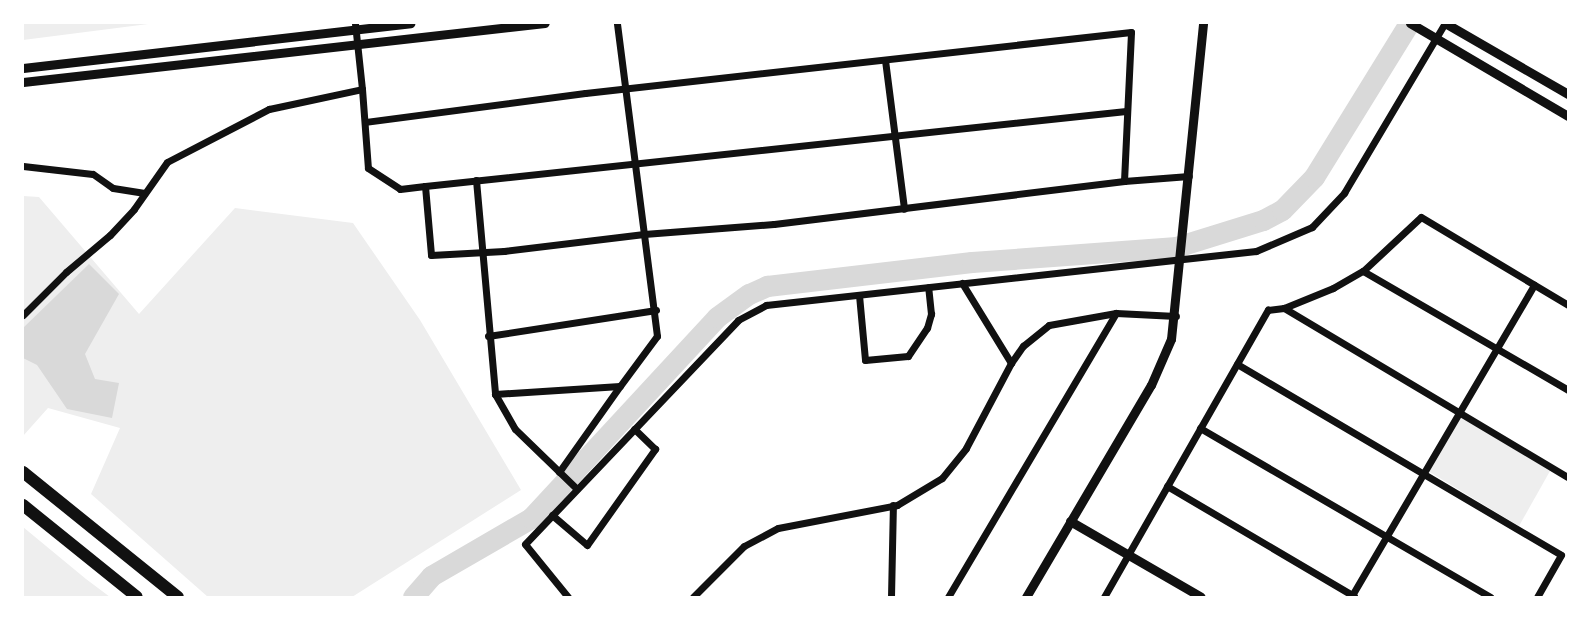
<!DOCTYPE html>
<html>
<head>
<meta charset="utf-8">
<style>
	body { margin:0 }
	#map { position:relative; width:1591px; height:620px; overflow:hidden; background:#fff; font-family:"Space Grotesk",sans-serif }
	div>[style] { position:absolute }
	.green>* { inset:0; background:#eee }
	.water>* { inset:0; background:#d9d9d9 }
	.river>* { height:21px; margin:-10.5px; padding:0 10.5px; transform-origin:10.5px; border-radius:10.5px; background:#d9d9d9 }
	.minor>* { height:7px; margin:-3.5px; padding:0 3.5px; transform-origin:3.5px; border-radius:3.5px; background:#111 }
	.tertiary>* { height:9px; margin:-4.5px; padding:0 4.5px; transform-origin:4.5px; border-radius:4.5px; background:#111 }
	.motorway>* { height:12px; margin:-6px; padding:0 6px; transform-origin:6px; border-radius:6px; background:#111 }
	span { translate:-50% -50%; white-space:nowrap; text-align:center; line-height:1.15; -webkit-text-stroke:7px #fff; paint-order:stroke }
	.frame { position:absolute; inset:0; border:24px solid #fff; pointer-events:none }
</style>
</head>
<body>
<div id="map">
	<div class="green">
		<div style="clip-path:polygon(23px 23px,156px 23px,23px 40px)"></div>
		<div style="clip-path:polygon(23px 196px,39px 197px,139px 314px,235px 208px,353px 223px,420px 320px,521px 490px,352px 597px,208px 597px,91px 494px,120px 428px,48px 408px,23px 436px)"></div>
		<div style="clip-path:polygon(1460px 416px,1550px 471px,1519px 526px,1428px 471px)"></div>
		<div style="clip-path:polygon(23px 527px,86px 579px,110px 597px,23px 597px)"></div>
	</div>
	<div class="water">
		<div style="clip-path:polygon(89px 264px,119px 294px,85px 354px,95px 379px,119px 383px,112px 418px,67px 409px,37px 365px,23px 358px,23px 328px)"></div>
	</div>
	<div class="river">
		<div style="left:413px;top:597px;width:28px;rotate:-49deg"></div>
		<div style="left:431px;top:576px;width:116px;rotate:-30.1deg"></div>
		<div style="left:531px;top:518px;width:274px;rotate:-47.2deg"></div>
		<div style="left:717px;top:317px;width:39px;rotate:-36deg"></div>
		<div style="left:749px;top:294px;width:20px;rotate:-24deg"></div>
		<div style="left:767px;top:286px;width:206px;rotate:-6.7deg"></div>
		<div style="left:972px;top:262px;width:205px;rotate:-4.2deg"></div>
		<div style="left:1176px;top:247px;width:91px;rotate:-17.2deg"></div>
		<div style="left:1263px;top:220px;width:21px;rotate:-28deg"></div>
		<div style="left:1282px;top:210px;width:46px;rotate:-45.9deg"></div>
		<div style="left:1314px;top:177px;width:181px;rotate:-58.3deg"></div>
	</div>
	<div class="minor">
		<div style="left:885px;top:60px;width:150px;rotate:82.7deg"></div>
		<div style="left:362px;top:89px;width:79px;rotate:85.7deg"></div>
		<div style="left:368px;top:168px;width:38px;rotate:33deg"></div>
		<div style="left:400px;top:189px;width:25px;rotate:-7deg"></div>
		<div style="left:425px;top:186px;width:69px;rotate:85deg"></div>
		<div style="left:431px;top:255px;width:73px;rotate:-3.1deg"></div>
		<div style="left:504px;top:251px;width:141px;rotate:-6.9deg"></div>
		<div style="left:644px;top:234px;width:130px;rotate:-4.4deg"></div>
		<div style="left:774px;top:224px;width:353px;rotate:-7deg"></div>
		<div style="left:1124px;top:181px;width:149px;rotate:-87.3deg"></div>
		<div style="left:1131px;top:32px;width:549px;rotate:173.63deg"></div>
		<div style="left:585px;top:93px;width:221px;rotate:172.5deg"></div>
		<div style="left:23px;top:166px;width:70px;rotate:6.5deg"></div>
		<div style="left:93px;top:174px;width:24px;rotate:35deg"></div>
		<div style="left:113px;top:188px;width:32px;rotate:9deg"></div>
		<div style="left:476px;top:180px;width:215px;rotate:84.9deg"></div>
		<div style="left:495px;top:394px;width:40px;rotate:60.3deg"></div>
		<div style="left:515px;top:429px;width:86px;rotate:44.1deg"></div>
		<div style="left:1124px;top:181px;width:65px;rotate:-4.4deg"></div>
		<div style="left:425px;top:186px;width:705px;rotate:-6.11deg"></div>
		<div style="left:1363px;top:271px;width:237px;rotate:30.1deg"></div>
		<div style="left:962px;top:283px;width:94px;rotate:58.5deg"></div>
		<div style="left:859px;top:295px;width:65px;rotate:84.7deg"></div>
		<div style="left:865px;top:360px;width:43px;rotate:-5.3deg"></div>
		<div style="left:908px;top:356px;width:34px;rotate:-56deg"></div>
		<div style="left:927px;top:328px;width:15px;rotate:-74deg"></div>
		<div style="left:931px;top:314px;width:27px;rotate:-96deg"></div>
		<div style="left:1284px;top:308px;width:330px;rotate:30.8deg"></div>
		<div style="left:23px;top:315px;width:61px;rotate:-45deg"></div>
		<div style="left:66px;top:272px;width:57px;rotate:-40.1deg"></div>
		<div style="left:110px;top:235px;width:35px;rotate:-47deg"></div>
		<div style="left:134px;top:209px;width:57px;rotate:-54.9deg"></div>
		<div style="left:167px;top:162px;width:115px;rotate:-27.5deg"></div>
		<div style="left:269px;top:109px;width:95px;rotate:-12.1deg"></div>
		<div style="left:362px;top:89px;width:66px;rotate:-96.1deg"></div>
		<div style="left:488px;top:336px;width:170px;rotate:-8.8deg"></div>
		<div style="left:1237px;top:364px;width:376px;rotate:30.5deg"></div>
		<div style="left:1561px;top:555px;width:48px;rotate:119.7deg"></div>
		<div style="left:495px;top:394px;width:125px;rotate:-3.7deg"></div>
		<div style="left:620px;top:386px;width:62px;rotate:-53.5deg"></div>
		<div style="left:657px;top:336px;width:316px;rotate:-97.3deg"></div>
		<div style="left:1200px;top:428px;width:336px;rotate:30.2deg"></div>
		<div style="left:559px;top:472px;width:105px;rotate:-54.7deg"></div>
		<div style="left:1167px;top:486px;width:217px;rotate:30.5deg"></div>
		<div style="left:552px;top:515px;width:46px;rotate:40.6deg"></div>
		<div style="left:587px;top:545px;width:118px;rotate:-54.7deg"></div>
		<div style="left:655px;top:449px;width:29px;rotate:-136deg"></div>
		<div style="left:568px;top:597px;width:68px;rotate:-129.1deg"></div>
		<div style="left:525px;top:544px;width:309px;rotate:-46.4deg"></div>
		<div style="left:738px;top:320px;width:32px;rotate:-28deg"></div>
		<div style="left:766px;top:305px;width:493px;rotate:-6.3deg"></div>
		<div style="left:1256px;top:251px;width:61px;rotate:-23.2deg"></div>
		<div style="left:1312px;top:227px;width:47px;rotate:-46.7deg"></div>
		<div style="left:1344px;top:193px;width:198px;rotate:-59.3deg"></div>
		<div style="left:693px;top:597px;width:72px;rotate:-45deg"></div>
		<div style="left:744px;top:546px;width:38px;rotate:-28deg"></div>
		<div style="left:778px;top:528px;width:121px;rotate:-10.9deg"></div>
		<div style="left:897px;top:505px;width:52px;rotate:-31deg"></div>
		<div style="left:942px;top:478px;width:38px;rotate:-51deg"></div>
		<div style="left:966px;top:448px;width:96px;rotate:-62.1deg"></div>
		<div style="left:1011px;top:363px;width:21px;rotate:-55deg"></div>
		<div style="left:1023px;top:346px;width:33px;rotate:-39deg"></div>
		<div style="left:1049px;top:325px;width:68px;rotate:-10.2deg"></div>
		<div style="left:1116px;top:313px;width:60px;rotate:2.9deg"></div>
		<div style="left:891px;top:597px;width:92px;rotate:-88.8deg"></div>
		<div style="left:948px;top:597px;width:330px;rotate:-59.4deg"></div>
		<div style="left:1104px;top:597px;width:331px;rotate:-60.3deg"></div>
		<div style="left:1268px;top:310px;width:16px;rotate:-7deg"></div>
		<div style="left:1284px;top:308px;width:53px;rotate:-22.2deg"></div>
		<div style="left:1333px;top:288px;width:34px;rotate:-30deg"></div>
		<div style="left:1363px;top:271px;width:79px;rotate:-43deg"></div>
		<div style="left:1421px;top:217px;width:171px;rotate:30.9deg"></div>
		<div style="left:1351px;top:597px;width:362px;rotate:-59.6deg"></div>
	</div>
	<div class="tertiary">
		<div style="left:1410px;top:23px;width:183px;rotate:30.5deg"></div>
		<div style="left:1445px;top:23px;width:142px;rotate:30deg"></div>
		<div style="left:23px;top:68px;width:390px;rotate:-6.6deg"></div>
		<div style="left:23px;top:82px;width:525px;rotate:-6.45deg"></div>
		<div style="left:1070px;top:521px;width:151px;rotate:30.1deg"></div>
		<div style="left:1026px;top:597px;width:246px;rotate:-59.5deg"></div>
		<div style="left:1151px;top:385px;width:50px;rotate:-66.5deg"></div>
		<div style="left:1171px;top:339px;width:318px;rotate:-84.2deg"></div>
	</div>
	<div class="motorway">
		<div style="left:23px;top:472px;width:199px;rotate:38.9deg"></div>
		<div style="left:23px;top:505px;width:146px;rotate:38.9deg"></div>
	</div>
	<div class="frame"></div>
</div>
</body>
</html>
